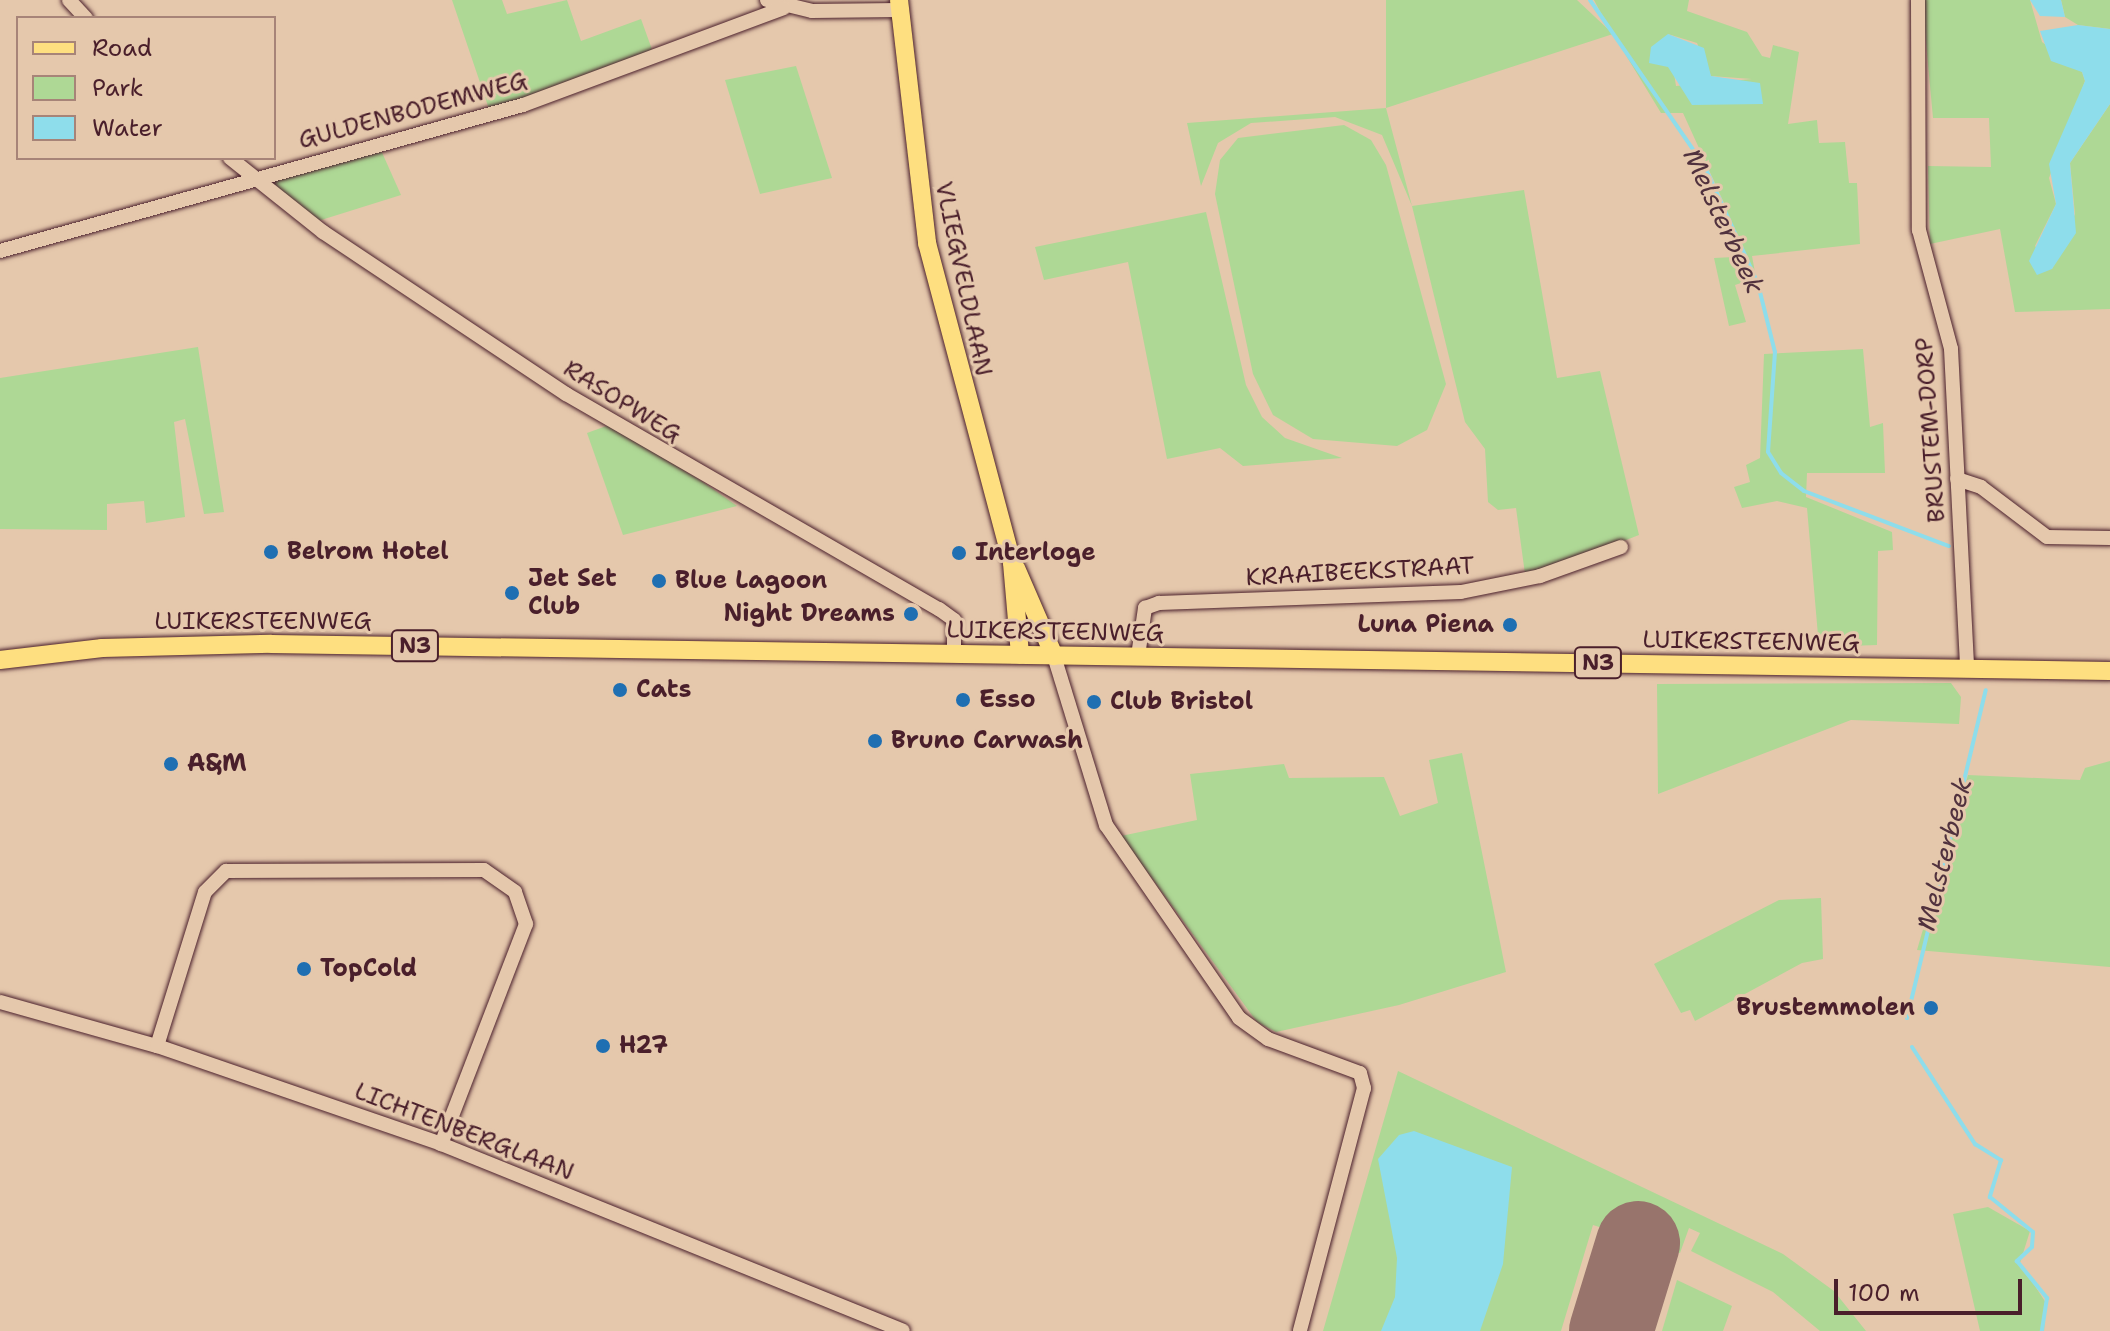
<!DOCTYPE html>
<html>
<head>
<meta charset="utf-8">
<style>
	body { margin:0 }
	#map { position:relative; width:2110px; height:1331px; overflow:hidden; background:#e5c8ac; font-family:"Shantell Sans",sans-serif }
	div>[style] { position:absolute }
	.green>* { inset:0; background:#aed895 }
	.water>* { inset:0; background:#8eddeb }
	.stream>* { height:4px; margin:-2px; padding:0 2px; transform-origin:2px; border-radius:2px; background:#8eddeb }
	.runway>* { height:84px; margin:-42px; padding:0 42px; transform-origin:42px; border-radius:42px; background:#98746c }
	.roads { filter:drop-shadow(0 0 2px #4a1f2b) drop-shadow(0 0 2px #4a1f2b) }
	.minor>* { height:14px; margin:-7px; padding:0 7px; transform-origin:7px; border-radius:7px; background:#e5c8ac }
	.major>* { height:18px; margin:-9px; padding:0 9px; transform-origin:9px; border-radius:9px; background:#fedf80 }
	.dots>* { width:22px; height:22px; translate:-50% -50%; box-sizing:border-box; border:4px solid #e5c8ac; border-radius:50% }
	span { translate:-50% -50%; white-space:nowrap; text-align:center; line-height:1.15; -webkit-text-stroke:6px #e5c8ac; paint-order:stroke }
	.shield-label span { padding:2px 6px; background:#e5c8ac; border:2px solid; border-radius:6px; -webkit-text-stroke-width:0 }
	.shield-label { font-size:22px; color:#4a1f2b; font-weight:700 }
	.street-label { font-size:24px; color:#4a1f2b }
	.poi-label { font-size:24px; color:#4a1f2b; font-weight:700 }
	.left { translate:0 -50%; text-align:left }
	.right { translate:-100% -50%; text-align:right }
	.water-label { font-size:26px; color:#51323e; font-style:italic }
	.legend { position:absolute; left:16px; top:16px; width:260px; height:144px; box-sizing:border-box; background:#e5c8ac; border:2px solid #a78478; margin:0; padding:10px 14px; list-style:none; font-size:24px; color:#4a1f2b }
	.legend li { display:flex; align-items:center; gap:16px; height:40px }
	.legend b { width:40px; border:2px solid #a78478 }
	.scale { position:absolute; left:1834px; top:1279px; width:188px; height:36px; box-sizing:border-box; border:4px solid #4a1f2b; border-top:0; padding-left:10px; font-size:24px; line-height:28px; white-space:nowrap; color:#4a1f2b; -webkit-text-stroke:6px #e5c8ac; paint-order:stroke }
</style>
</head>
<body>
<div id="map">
	<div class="green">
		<div style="clip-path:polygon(452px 0,502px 0,507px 14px,567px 0,581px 41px,641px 19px,654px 55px,489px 109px)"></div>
		<div style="clip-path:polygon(evenodd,1386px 0,1577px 0,1611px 32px,1594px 0,1689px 0,1687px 11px,1747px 32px,1762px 56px,1770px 58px,1773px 45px,1799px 52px,1788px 124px,1817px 120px,1819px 143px,1845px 142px,1849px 183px,1857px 183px,1860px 244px,1752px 256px,1756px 278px,1735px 285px,1746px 322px,1729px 326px,1714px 258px,1734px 257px,1724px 203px,1683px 113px,1661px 113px,1613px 34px,1386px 108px,1412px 206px,1524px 190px,1557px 378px,1600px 371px,1639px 535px,1564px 564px,1525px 574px,1516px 508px,1498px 510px,1488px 502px,1485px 449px,1465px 422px,1412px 206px,1382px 135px,1335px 117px,1251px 123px,1218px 143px,1201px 186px,1187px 123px,1386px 108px,1386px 0,1668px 34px,1697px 43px,1711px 76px,1752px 79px,1676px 86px,1668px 34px)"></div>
		<div style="clip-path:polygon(1922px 0,2030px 0,2042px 42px,2082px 72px,2085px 81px,2049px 178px,2056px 204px,2035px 246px,2052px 269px,2075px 214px,2070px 163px,2110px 104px,2110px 309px,2015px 312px,2000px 229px,1930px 244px,1928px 166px,1991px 167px,1989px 118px,1933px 118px)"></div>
		<div style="clip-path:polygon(2061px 0,2110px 0,2110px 29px,2078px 25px,2065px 17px)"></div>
		<div style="clip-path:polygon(796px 66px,832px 178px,760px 194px,725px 80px)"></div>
		<div style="clip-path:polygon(1344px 125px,1371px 140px,1386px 165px,1446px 384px,1427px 430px,1397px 446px,1313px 439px,1273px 415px,1253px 374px,1215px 194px,1220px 160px,1238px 138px)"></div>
		<div style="clip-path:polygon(380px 148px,401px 195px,318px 221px,262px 180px)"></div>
		<div style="clip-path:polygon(1206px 212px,1246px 385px,1262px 417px,1285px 438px,1342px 458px,1243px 466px,1220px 448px,1167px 459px,1128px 262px,1044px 280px,1035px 247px)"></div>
		<div style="clip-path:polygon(198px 347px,224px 512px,204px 514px,185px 419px,174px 422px,185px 517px,146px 523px,144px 501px,107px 504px,107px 530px,0 529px,0 378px)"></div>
		<div style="clip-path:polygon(1863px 349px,1870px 427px,1883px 423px,1885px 473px,1807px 473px,1806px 497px,1892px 532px,1893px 550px,1878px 551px,1877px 645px,1819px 647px,1807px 508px,1777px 501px,1742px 508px,1734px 487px,1750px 482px,1746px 465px,1760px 458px,1764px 354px)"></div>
		<div style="clip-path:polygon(609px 425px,703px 482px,737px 506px,623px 535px,587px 433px)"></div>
		<div style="clip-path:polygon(1951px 683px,1961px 697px,1959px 724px,1851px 720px,1658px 794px,1657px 684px)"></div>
		<div style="clip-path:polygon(1462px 753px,1506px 972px,1399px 1005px,1276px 1032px,1257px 1022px,1121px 836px,1197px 820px,1190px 774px,1284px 764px,1289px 778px,1384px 777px,1400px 816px,1438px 803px,1429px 760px)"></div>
		<div style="clip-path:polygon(2110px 761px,2110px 967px,1917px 950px,1968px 775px,2080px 780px,2085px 768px)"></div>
		<div style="clip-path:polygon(1821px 898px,1823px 959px,1802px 963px,1695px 1021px,1690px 1010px,1681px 1013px,1654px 964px,1779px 900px)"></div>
		<div style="clip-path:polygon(1398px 1071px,1783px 1254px,1834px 1291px,1866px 1331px,1820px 1331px,1773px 1292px,1691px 1251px,1700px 1233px,1689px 1228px,1680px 1253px,1593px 1225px,1561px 1331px,1323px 1331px)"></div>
		<div style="clip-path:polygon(1988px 1207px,2030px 1231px,2020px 1263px,2046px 1303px,2044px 1331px,1980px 1331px,1953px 1214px)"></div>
		<div style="clip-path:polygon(1677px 1280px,1732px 1306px,1723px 1331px,1662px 1331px)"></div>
	</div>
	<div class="water">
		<div style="clip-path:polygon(2030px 0,2061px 0,2065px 17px,2040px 16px)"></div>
		<div style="clip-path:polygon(2078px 25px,2110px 29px,2110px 104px,2070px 163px,2076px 233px,2052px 269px,2037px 275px,2029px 261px,2056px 204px,2049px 164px,2085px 81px,2082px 72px,2051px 61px,2040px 31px)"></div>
		<div style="clip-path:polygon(1668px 34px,1704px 48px,1711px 76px,1760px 83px,1763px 104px,1692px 105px,1668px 67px,1649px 63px,1651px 47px)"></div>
		<div style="clip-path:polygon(1414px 1131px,1512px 1167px,1503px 1264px,1480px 1331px,1381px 1331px,1395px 1297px,1397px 1258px,1378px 1159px,1399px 1135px)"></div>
	</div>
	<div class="stream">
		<div style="left:1590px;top:0;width:203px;rotate:55.4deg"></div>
		<div style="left:1705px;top:167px;width:128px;rotate:65.6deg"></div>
		<div style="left:1758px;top:284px;width:70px;rotate:76deg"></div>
		<div style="left:1775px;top:352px;width:100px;rotate:94deg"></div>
		<div style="left:1768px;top:452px;width:25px;rotate:58deg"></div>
		<div style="left:1781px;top:473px;width:29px;rotate:38deg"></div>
		<div style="left:1804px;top:491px;width:155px;rotate:20.8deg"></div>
		<div style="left:1907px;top:1018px;width:337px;rotate:-76.5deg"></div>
		<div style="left:1912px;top:1047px;width:116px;rotate:57deg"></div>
		<div style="left:1975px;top:1144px;width:31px;rotate:32deg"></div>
		<div style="left:2001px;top:1160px;width:39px;rotate:107deg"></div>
		<div style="left:1990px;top:1197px;width:55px;rotate:39.1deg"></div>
		<div style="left:2033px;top:1232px;width:15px;rotate:94deg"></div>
		<div style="left:2032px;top:1247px;width:21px;rotate:137deg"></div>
		<div style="left:2017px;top:1261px;width:48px;rotate:51deg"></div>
		<div style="left:2047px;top:1298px;width:33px;rotate:99deg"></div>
	</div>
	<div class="runway">
		<div style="left:1611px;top:1331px;width:92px;rotate:-72.9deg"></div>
	</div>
	<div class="roads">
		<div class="minor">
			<div style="left:69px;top:0;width:25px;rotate:47deg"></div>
			<div style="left:767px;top:0;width:46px;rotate:13.7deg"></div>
			<div style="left:812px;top:11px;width:87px;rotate:-0.7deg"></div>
			<div style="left:1918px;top:0;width:230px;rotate:89.8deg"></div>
			<div style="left:1919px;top:230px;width:123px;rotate:74.9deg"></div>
			<div style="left:1951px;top:349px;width:320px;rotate:87.1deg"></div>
			<div style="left:230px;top:158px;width:119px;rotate:38.5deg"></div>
			<div style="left:323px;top:232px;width:292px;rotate:33.7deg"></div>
			<div style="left:566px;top:394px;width:431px;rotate:30deg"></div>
			<div style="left:939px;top:609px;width:19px;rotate:36deg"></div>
			<div style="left:954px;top:620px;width:35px;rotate:90deg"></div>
			<div style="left:0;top:251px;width:543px;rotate:-15.6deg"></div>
			<div style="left:523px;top:105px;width:278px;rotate:-20.4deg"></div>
			<div style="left:1957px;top:479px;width:25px;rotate:18deg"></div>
			<div style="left:1981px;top:487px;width:83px;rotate:37.1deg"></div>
			<div style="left:2047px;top:537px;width:63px;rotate:0.9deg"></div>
			<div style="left:1054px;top:656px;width:177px;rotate:72.9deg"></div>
			<div style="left:1106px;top:825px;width:234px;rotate:55.4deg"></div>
			<div style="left:1239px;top:1018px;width:36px;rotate:36deg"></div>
			<div style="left:1268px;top:1039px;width:98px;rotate:20.3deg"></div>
			<div style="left:1360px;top:1073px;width:16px;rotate:75deg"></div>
			<div style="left:1364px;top:1088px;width:251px;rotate:104.8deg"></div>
			<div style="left:1138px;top:656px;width:49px;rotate:-81.7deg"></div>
			<div style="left:1145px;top:608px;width:15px;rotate:-20deg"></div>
			<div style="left:1159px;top:603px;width:302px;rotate:-2.1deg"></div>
			<div style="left:1461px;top:592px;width:81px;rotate:-11.4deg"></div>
			<div style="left:1540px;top:576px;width:86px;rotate:-19.7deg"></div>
			<div style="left:0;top:1002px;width:163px;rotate:15.7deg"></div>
			<div style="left:157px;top:1046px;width:300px;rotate:19deg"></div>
			<div style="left:441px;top:1144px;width:498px;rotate:22deg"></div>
			<div style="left:157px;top:1046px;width:161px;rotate:-72.7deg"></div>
			<div style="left:205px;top:892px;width:30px;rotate:-45deg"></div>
			<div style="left:226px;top:871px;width:258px;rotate:-0.2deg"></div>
			<div style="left:484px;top:870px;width:38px;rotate:35deg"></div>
			<div style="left:515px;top:892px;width:34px;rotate:71deg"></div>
			<div style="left:526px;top:924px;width:236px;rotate:111.1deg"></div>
		</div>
		<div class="major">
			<div style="left:899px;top:0;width:245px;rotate:83.4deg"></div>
			<div style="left:927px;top:243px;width:331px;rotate:75.1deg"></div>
			<div style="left:1012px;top:563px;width:92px;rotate:85deg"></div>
			<div style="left:1016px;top:568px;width:96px;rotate:66.6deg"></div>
			<div style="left:0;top:660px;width:103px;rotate:-6.7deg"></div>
			<div style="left:102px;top:648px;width:169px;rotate:-1.4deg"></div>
			<div style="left:271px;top:644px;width:1839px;rotate:0.84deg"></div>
		</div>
	</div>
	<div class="dots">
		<div style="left:271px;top:552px;background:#1f6fb2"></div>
		<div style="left:959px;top:553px;background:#1f6fb2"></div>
		<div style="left:659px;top:581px;background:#1f6fb2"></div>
		<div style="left:512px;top:593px;background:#1f6fb2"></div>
		<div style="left:911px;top:614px;background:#1f6fb2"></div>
		<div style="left:1510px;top:625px;background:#1f6fb2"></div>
		<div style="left:620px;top:690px;background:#1f6fb2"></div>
		<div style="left:963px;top:700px;background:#1f6fb2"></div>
		<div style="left:1094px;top:702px;background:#1f6fb2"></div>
		<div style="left:875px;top:741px;background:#1f6fb2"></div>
		<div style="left:171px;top:764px;background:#1f6fb2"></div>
		<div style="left:304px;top:969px;background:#1f6fb2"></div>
		<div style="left:1931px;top:1008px;background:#1f6fb2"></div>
		<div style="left:603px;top:1046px;background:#1f6fb2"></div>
	</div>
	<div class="shield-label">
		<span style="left:415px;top:646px">N3</span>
		<span style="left:1598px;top:663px">N3</span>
	</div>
	<div class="street-label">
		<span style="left:413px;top:111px;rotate:-15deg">GULDENBODEMWEG</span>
		<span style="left:963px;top:279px;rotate:78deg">VLIEGVELDLAAN</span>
		<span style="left:622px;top:402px;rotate:32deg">RASOPWEG</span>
		<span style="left:1931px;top:430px;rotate:-94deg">BRUSTEM-DORP</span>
		<span style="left:1360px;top:572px;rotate:-3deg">KRAAIBEEKSTRAAT</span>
		<span style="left:263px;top:622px">LUIKERSTEENWEG</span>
		<span style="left:1055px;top:632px;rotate:1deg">LUIKERSTEENWEG</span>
		<span style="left:1751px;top:642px;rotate:1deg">LUIKERSTEENWEG</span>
		<span style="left:464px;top:1132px;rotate:21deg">LICHTENBERGLAAN</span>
	</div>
	<div class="poi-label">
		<span class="left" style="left:287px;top:552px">Belrom Hotel</span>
		<span class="left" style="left:975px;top:553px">Interloge</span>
		<span class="left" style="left:528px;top:593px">Jet Set<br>Club</span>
		<span class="left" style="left:675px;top:581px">Blue Lagoon</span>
		<span class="right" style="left:895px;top:614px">Night Dreams</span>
		<span class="right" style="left:1494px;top:625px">Luna Piena</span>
		<span class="left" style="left:636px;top:690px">Cats</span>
		<span class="left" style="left:979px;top:700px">Esso</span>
		<span class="left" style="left:1110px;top:702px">Club Bristol</span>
		<span class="left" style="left:891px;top:741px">Bruno Carwash</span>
		<span class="left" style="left:187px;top:764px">A&amp;M</span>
		<span class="left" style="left:320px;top:969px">TopCold</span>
		<span class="right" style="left:1915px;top:1008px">Brustemmolen</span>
		<span class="left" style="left:619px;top:1046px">H27</span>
	</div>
	<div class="water-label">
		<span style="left:1724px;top:221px;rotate:65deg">Melsterbeek</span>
		<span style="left:1944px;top:854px;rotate:-76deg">Melsterbeek</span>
	</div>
	<ul class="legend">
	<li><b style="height:10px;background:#fedf80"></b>Road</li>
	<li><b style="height:22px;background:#aed895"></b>Park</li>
	<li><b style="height:22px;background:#8eddeb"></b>Water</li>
	</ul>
	<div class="scale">100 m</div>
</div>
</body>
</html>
